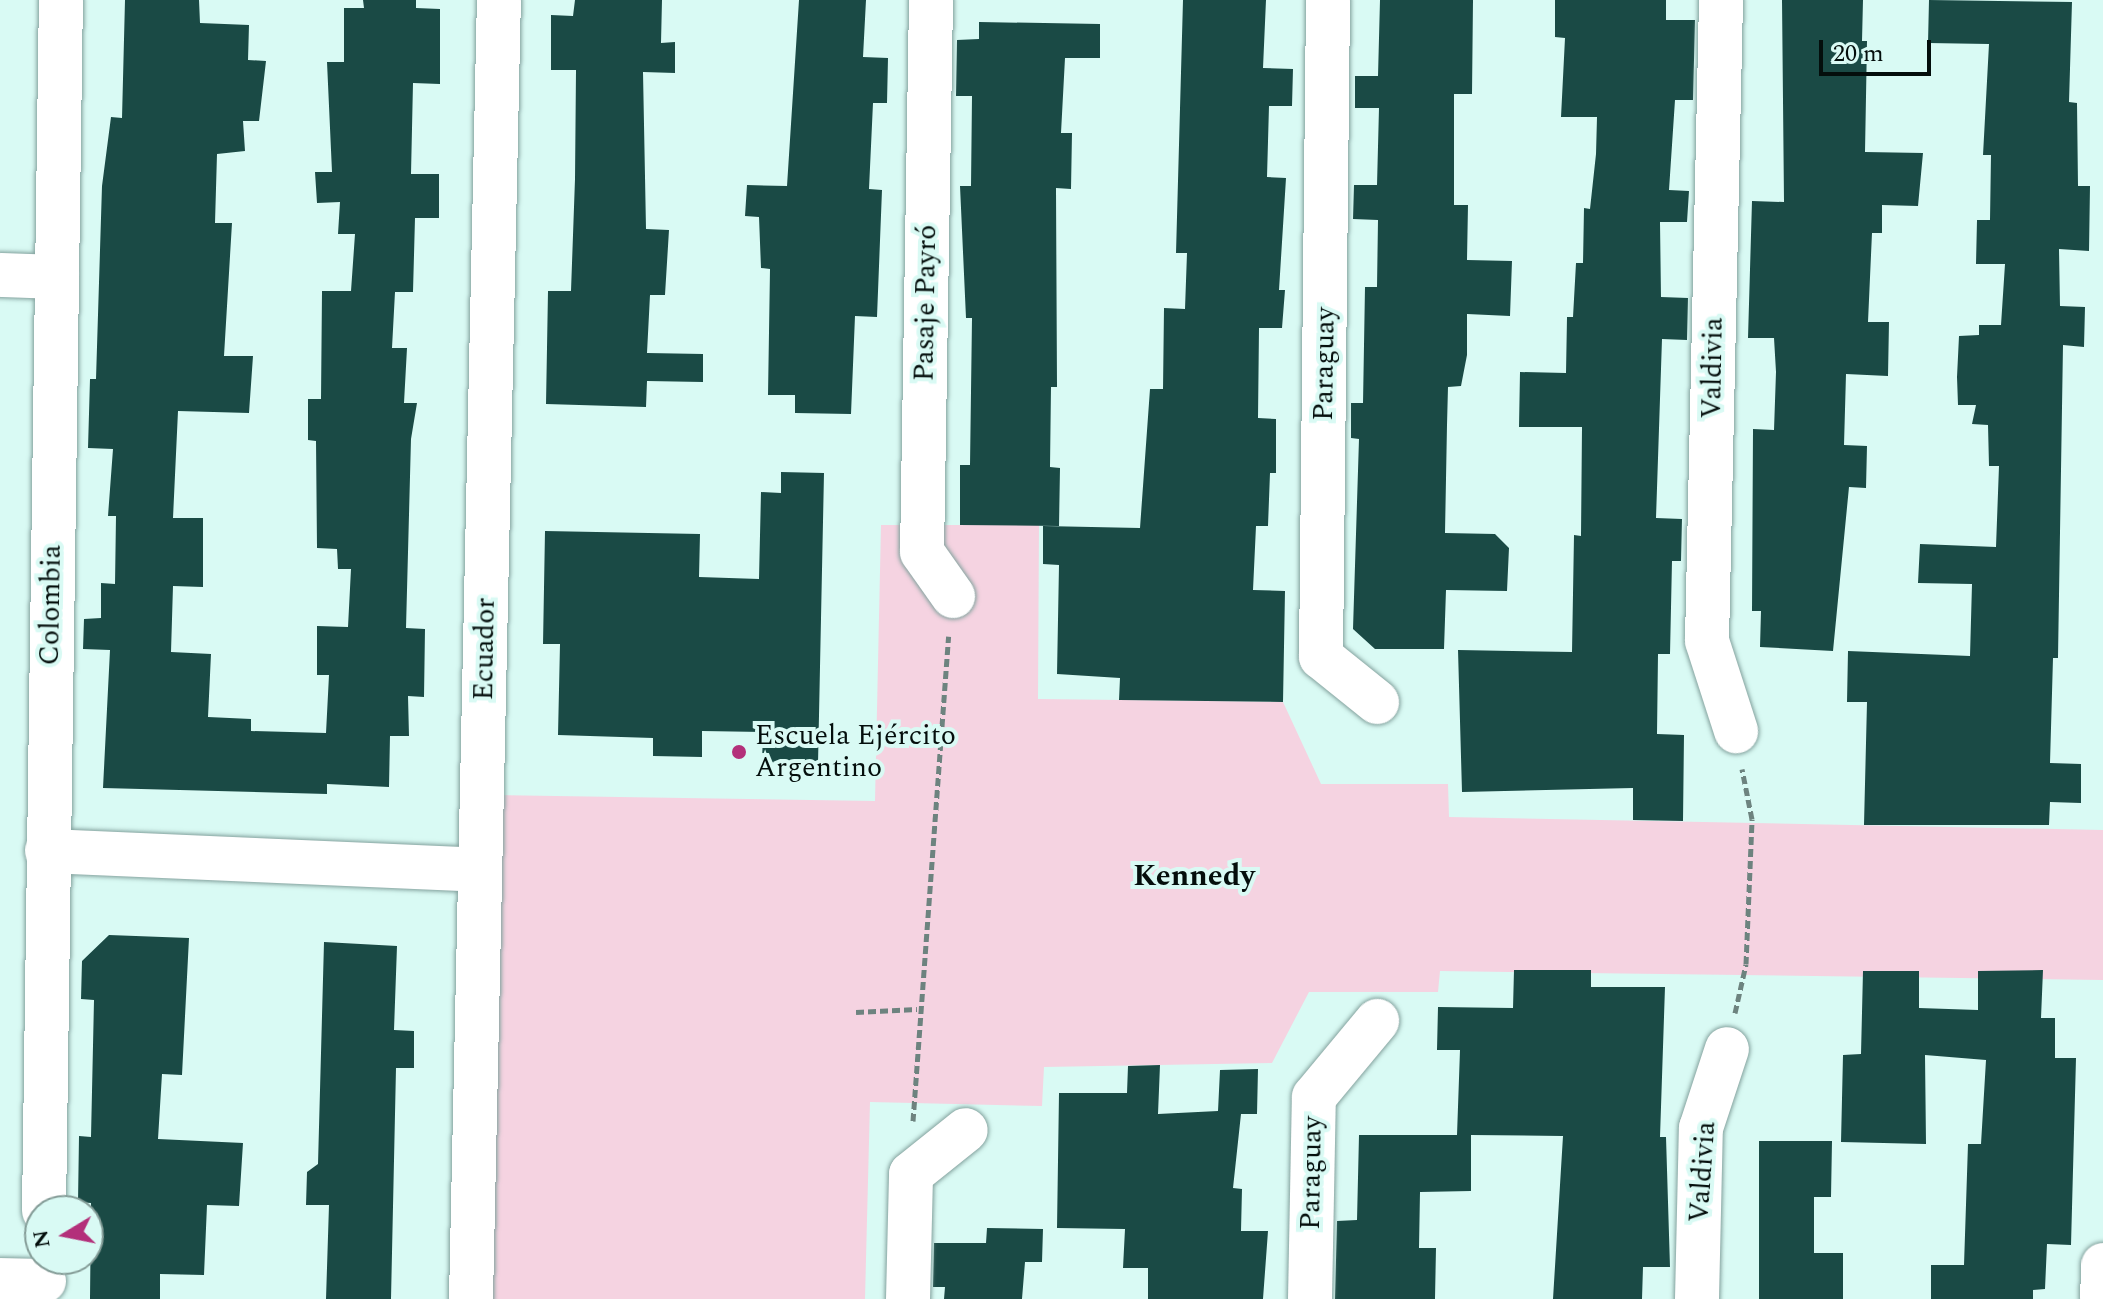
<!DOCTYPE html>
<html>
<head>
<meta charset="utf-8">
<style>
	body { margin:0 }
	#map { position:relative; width:2103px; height:1299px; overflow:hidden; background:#d9faf4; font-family:Spectral,serif }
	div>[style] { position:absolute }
	.green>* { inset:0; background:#f5d3e1 }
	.building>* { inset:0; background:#1a4a45 }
	.path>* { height:5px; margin-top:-2.5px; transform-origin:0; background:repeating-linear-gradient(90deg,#6d837f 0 8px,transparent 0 12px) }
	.roads { filter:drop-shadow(0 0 2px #84a29e) drop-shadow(0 0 2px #84a29e) }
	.minor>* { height:44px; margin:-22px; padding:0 22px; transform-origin:22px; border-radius:22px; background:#fff }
	.dots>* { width:22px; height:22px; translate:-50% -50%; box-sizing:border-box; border:4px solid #d9faf4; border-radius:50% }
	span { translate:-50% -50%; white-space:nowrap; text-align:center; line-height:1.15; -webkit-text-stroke:8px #d9faf4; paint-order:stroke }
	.street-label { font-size:28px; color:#040e0c }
	.poi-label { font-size:28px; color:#040e0c }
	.left { translate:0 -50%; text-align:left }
	.neighbourhood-label { font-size:30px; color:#040e0c; font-weight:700 }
	.north { position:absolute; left:24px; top:1195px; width:80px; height:80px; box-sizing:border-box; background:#d9faf4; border:2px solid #849c97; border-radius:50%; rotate:260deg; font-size:22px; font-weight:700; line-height:32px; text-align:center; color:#040e0c }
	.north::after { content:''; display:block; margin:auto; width:28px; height:36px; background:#b3307a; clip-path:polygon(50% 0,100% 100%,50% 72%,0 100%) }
	.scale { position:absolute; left:1819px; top:40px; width:112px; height:36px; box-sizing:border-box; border:4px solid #040e0c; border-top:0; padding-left:10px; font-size:24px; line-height:28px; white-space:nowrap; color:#040e0c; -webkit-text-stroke:6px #d9faf4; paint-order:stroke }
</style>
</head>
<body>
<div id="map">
	<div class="green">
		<div style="clip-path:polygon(881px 525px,1039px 525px,1038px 699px,1283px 702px,1321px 784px,1448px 784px,1449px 817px,2103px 830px,2103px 980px,1440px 971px,1438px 992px,1309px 992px,1272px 1063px,1044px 1067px,1042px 1106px,870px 1102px,865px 1299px,492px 1299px,500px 795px,875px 801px)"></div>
	</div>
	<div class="building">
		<div style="clip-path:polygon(125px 0,199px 0,200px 23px,249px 25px,248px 60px,266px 61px,259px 121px,243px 121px,245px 151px,217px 154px,215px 223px,232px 223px,224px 356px,253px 356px,249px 413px,178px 411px,173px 518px,203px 518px,203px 587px,173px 586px,171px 652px,211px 654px,208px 717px,251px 719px,251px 731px,326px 733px,329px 675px,317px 675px,317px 626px,348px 627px,351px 569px,338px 569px,337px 549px,317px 548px,316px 441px,308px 440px,308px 399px,321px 399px,322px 291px,351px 291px,355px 234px,338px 234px,340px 202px,317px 203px,315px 172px,332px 172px,327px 62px,344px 62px,344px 8px,364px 8px,363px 0,416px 0,416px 8px,440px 9px,440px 84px,413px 83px,411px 174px,439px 174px,439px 218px,415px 218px,413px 292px,395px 292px,392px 348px,407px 348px,404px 403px,417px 403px,411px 439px,406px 628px,425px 629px,424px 697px,408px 696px,409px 736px,390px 736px,389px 787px,327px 784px,327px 794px,103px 788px,110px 650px,83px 649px,84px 619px,101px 618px,101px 583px,115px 584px,116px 516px,108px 516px,113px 449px,88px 448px,90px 379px,96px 379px,102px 186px,111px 117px,122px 118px)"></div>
		<div style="clip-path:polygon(575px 0,662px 0,661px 43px,675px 42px,675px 73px,643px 72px,646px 229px,669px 230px,665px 295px,650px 295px,647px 353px,703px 354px,703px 382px,647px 381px,646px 407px,546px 404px,548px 291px,571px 291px,575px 179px,576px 70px,551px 70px,551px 15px,573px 16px)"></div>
		<div style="clip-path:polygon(799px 0,866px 0,863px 57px,888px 58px,887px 103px,873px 103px,869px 189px,882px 190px,877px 317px,855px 316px,851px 414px,795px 413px,795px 395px,768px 395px,770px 269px,761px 268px,759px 217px,745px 216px,747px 185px,787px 186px)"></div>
		<div style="clip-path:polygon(1183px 0,1266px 0,1263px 68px,1293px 69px,1292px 106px,1269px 106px,1267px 177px,1286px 178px,1279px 290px,1285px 290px,1282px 328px,1259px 328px,1258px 418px,1276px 419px,1276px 473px,1270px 473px,1268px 526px,1256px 526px,1253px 590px,1285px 591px,1283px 702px,1119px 700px,1120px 678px,1057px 674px,1059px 565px,1043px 564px,1043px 526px,1140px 528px,1150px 389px,1163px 389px,1164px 308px,1185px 309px,1187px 253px,1176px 253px)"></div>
		<div style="clip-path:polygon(1380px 0,1473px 0,1472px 94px,1454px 94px,1454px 205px,1468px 205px,1467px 260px,1512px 261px,1510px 316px,1467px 314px,1467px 355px,1461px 386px,1448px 387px,1447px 425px,1445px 533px,1495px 534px,1509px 548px,1507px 591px,1446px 590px,1444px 649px,1375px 649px,1353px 629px,1359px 439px,1351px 438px,1351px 403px,1363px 403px,1365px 287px,1377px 287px,1378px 220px,1353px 219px,1354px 185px,1377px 185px,1379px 108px,1355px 108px,1355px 76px,1378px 76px)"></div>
		<div style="clip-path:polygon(1555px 0,1666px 0,1666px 20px,1695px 20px,1693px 100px,1675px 100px,1669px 190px,1689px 191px,1687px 222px,1660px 222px,1661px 297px,1688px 298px,1687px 340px,1662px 339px,1656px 518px,1682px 519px,1681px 561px,1672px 561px,1670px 654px,1658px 654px,1657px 734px,1684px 735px,1683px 821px,1633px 820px,1633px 788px,1462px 792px,1458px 650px,1572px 652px,1574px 535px,1581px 536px,1582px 427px,1519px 427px,1520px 372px,1566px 373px,1567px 317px,1573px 317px,1576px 263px,1583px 263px,1584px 208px,1590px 209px,1596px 154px,1597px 117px,1561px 117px,1565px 38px,1555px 37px)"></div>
		<div style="clip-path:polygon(1782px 0,1863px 0,1862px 41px,1867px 41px,1865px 152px,1923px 153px,1918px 206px,1882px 205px,1882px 233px,1872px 233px,1868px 322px,1889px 322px,1888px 376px,1846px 374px,1844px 445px,1867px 446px,1866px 488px,1849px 487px,1833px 651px,1760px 647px,1761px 611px,1752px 611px,1753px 429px,1774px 430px,1776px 372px,1774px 338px,1748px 338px,1752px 201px,1784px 202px)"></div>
		<div style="clip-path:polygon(1929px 0,2072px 2px,2069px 102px,2077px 103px,2078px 186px,2090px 186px,2089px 251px,2059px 249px,2060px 306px,2085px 307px,2084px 347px,2063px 345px,2058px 658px,2053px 658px,2050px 763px,2081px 764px,2081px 803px,2050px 802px,2049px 825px,1864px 825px,1867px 702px,1847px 702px,1848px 651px,1970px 656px,1972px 584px,1918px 583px,1920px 544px,1996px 547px,1999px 466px,1989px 466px,1988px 425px,1972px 424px,1976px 405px,1958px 405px,1957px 377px,1959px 336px,1979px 335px,1979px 325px,2001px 325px,2005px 264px,1976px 264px,1977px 220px,1990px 220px,1991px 155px,1983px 155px,1989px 44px,1928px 43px)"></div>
		<div style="clip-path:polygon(979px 22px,1100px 24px,1100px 58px,1065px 58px,1061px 133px,1072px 133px,1071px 189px,1056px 188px,1057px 387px,1051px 387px,1050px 467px,1060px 468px,1059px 526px,960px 525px,960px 465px,970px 465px,972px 318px,966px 318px,960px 186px,971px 186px,972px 96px,956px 96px,957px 40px,979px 39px)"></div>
		<div style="clip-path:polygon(781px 472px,824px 473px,818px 764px,762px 762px,763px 732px,702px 731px,702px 757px,653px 756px,653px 738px,558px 735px,560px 644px,543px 644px,545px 531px,700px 534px,699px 577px,759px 579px,761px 492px,781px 493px)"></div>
		<div style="clip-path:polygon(109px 935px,189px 938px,182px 1075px,162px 1074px,158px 1139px,243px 1143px,239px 1206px,207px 1205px,204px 1275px,160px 1274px,160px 1299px,90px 1299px,91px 1203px,78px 1202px,79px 1136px,91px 1137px,94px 1000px,81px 999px,82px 961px)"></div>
		<div style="clip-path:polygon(324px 942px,397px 946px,394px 1030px,414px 1031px,414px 1068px,396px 1068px,391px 1299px,326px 1299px,329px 1205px,306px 1205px,307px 1172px,318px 1164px)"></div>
		<div style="clip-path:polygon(1514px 970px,1591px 970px,1591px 987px,1665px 987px,1660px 1137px,1666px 1137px,1670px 1267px,1643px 1267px,1642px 1299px,1553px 1299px,1563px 1136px,1471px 1135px,1471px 1191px,1420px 1192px,1419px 1248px,1436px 1248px,1435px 1299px,1335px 1299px,1337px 1221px,1357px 1220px,1359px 1135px,1457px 1135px,1460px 1050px,1437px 1050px,1438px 1007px,1513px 1008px)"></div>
		<div style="clip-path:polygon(2043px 970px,2041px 1018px,2055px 1018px,2055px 1058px,2076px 1058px,2071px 1245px,2047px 1244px,2045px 1289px,2033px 1290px,2033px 1299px,1931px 1299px,1931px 1265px,1964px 1265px,1968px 1144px,1981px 1144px,1986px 1060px,1925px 1055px,1926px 1144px,1841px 1142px,1843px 1055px,1861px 1054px,1863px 971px,1919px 971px,1919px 1008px,1978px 1010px,1978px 971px)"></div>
		<div style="clip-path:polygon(1160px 1065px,1158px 1114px,1218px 1111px,1220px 1070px,1258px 1069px,1257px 1114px,1241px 1114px,1233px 1188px,1242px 1189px,1241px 1231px,1268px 1231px,1263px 1299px,1148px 1299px,1148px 1268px,1123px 1268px,1125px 1229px,1057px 1228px,1059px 1093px,1127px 1093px,1128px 1066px)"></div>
		<div style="clip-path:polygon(1759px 1141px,1832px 1141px,1831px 1197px,1814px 1197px,1814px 1253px,1843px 1253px,1843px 1299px,1759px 1299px)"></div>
		<div style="clip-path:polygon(987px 1228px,1043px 1229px,1042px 1262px,1025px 1262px,1022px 1299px,944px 1299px,945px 1287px,933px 1287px,934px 1243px,986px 1243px)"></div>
	</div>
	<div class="path">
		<div style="left:856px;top:1012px;width:61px;rotate:-2.8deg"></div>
		<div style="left:1735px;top:1013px;width:50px;rotate:-77.3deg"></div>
		<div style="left:1746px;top:964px;width:145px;rotate:-87.6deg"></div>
		<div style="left:1752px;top:819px;width:51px;rotate:-101.3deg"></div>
		<div style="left:913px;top:1121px;width:486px;rotate:-85.8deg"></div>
	</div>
	<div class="roads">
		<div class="minor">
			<div style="left:931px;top:0;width:552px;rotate:90.93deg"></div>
			<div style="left:922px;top:552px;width:54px;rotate:54.8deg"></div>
			<div style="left:1328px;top:0;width:657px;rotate:90.61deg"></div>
			<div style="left:1321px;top:657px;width:72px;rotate:38.8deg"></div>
			<div style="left:1721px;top:0;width:641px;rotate:91.25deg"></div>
			<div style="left:1707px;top:641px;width:95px;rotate:72.1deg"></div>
			<div style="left:0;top:275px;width:57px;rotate:2deg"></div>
			<div style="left:47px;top:851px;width:433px;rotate:2.5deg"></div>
			<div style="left:44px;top:1211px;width:1211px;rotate:-89.2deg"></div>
			<div style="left:0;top:1280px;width:44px;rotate:1.3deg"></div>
			<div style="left:471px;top:1299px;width:1299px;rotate:-88.77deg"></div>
			<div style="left:908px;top:1299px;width:125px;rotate:-88.6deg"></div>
			<div style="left:911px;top:1174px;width:70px;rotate:-38.7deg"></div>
			<div style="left:1310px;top:1299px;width:202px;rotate:-88.9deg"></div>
			<div style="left:1314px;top:1097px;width:99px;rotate:-50.3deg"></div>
			<div style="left:1697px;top:1299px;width:171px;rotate:-88.7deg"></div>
			<div style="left:1701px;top:1128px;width:83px;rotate:-71.8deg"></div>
			<div style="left:2102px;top:1299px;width:34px;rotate:-88deg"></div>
		</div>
	</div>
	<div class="dots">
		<div style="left:739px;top:752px;background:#b3307a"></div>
	</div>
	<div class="street-label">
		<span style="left:926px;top:303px;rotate:-89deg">Pasaje Payró</span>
		<span style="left:1325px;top:364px;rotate:-89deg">Paraguay</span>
		<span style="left:1713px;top:368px;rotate:-89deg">Valdivia</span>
		<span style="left:51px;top:605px;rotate:-89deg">Colombia</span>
		<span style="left:485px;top:649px;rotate:-89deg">Ecuador</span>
		<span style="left:1703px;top:1172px;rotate:-86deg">Valdivia</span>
		<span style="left:1312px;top:1173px;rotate:-89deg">Paraguay</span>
	</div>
	<div class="poi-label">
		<span class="left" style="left:755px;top:752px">Escuela Ejército<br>Argentino</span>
	</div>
	<div class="neighbourhood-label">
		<span style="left:1194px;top:876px">Kennedy</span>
	</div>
	<div class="north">N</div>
	<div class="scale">20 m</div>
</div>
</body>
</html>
